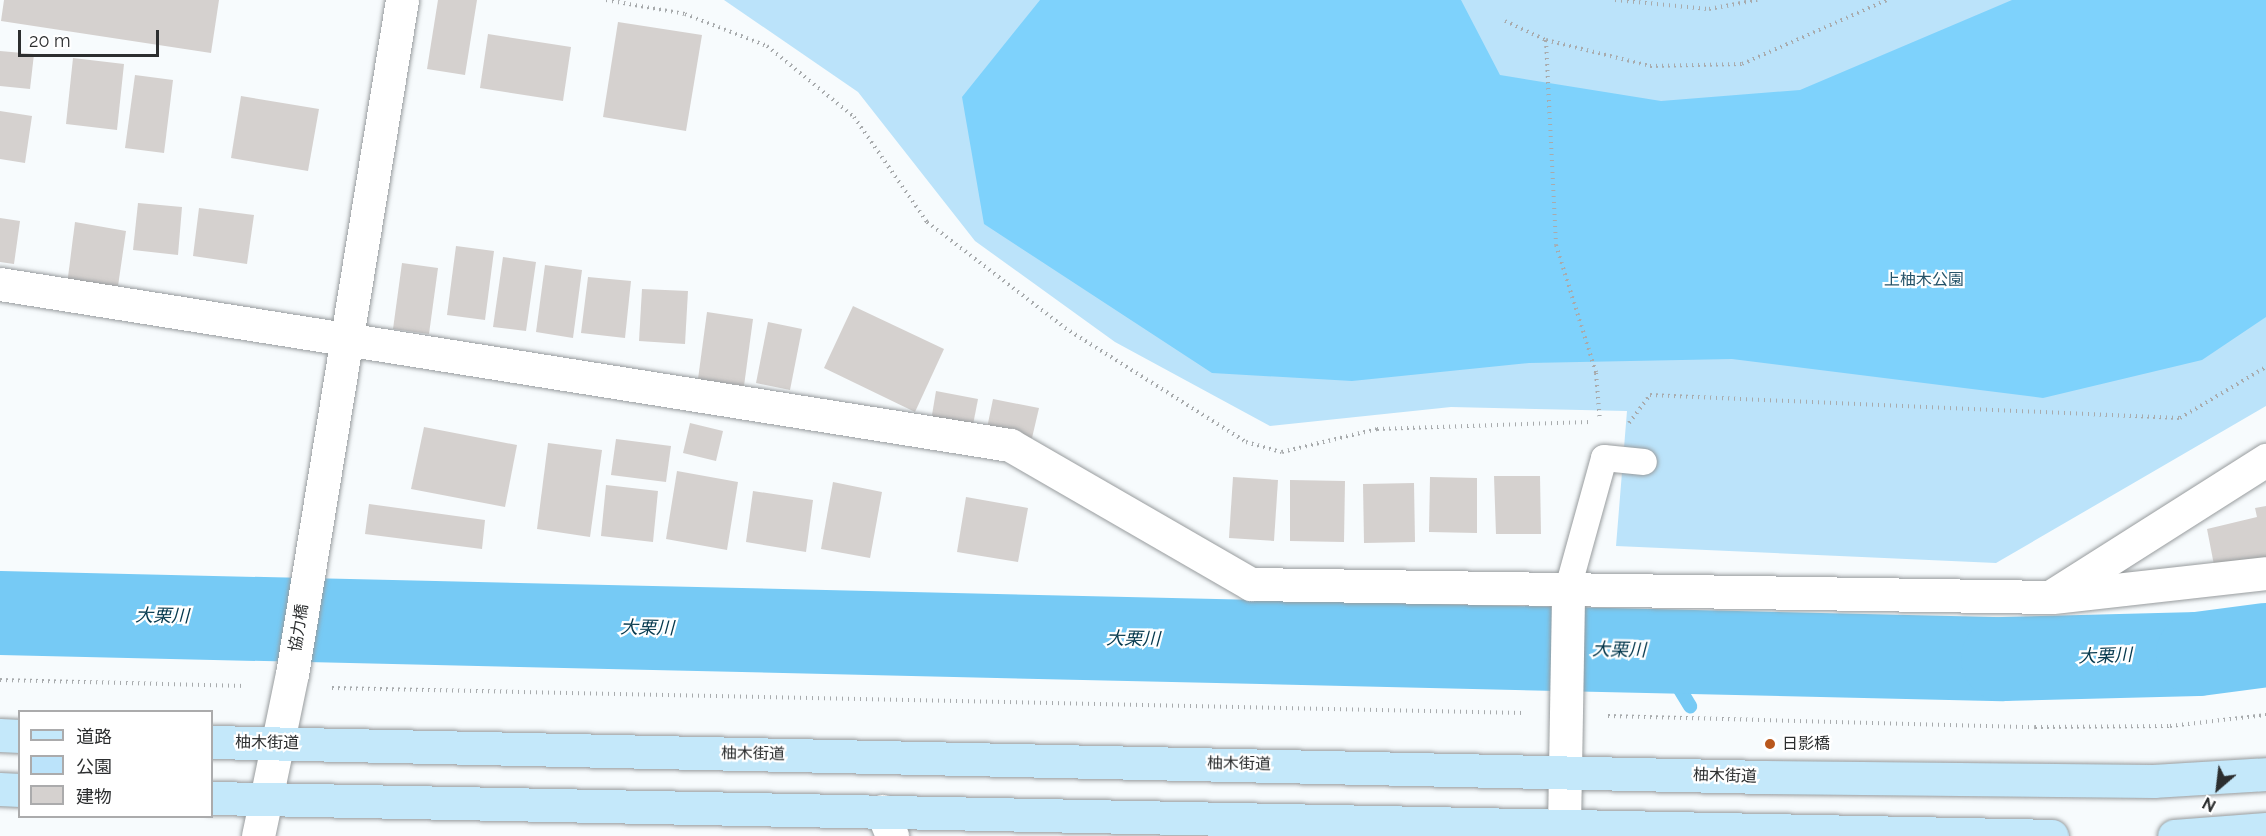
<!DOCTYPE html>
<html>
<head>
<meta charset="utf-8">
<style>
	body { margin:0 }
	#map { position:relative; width:2266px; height:836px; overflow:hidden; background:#f7fbfd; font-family:Raleway,"Noto Sans JP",sans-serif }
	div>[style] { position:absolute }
	.green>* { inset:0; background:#bbe3fa }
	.forest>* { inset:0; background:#7ed2fc }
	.stream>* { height:14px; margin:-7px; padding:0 7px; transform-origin:7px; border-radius:7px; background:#76caf5 }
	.river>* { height:84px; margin:-42px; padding:0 42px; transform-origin:42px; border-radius:42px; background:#76caf5 }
	.building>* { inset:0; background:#d5d1cf }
	.path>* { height:4px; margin-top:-2px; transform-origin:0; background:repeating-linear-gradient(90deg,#a8abad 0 1.5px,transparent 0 6px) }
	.roads { filter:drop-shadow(0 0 2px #989c9e) drop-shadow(0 0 2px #989c9e) }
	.service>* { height:26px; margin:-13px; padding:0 13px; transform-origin:13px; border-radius:13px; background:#fff }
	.minor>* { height:33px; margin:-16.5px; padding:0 16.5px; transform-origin:16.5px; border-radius:16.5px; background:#fff }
	.tertiary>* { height:33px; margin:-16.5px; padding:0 16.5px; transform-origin:16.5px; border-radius:16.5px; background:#fff }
	.primary>* { height:33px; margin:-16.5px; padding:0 16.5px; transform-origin:16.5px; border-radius:16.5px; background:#c4e8fa }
	.dots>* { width:16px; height:16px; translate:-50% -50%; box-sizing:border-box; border:3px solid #fff; border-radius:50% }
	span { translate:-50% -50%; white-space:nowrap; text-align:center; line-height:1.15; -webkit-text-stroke:4.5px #fff; paint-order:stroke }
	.park-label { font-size:16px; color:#255369 }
	.street-label { font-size:16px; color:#2c2e2f }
	.poi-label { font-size:16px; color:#2c2e2f }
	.left { translate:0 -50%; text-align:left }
	.water-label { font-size:18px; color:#04384d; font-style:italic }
	.legend { position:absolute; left:18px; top:710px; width:195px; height:108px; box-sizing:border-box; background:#fff; border:2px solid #ababac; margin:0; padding:8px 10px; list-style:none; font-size:18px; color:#2c2e2f }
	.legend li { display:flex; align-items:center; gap:12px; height:30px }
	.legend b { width:30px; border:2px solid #ababac }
	.north { position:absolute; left:2188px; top:758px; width:60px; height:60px; -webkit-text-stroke:4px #fff; paint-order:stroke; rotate:208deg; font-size:16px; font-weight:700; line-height:24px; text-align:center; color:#2c2e2f }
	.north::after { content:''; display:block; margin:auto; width:21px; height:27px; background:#2c2e2f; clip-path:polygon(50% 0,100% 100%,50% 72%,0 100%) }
	.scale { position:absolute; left:18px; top:30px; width:141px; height:27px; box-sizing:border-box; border:3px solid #2c2e2f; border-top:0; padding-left:8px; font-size:18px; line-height:21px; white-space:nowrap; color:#2c2e2f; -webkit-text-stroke:4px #fff; paint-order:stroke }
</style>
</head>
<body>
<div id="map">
	<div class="green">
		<div style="clip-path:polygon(724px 0,2266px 0,2266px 406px,1996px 563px,1616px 546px,1627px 411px,1451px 407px,1270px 426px,1115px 342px,975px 241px,858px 92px)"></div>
	</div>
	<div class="forest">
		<div style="clip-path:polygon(1040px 0,1461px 0,1500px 75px,1661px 101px,1800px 90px,2012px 0,2266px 0,2266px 317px,2202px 360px,2043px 398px,1732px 359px,1529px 363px,1352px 381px,1212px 373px,984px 224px,962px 97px)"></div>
	</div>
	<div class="stream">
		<div style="left:1656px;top:650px;width:66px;rotate:58.7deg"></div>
	</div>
	<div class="river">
		<div style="left:0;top:613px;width:2004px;rotate:1.32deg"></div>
		<div style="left:2003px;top:659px;width:195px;rotate:-1.5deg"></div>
		<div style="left:2198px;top:654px;width:69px;rotate:-7.5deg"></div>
	</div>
	<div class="building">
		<div style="clip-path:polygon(4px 0,219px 0,211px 53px,1px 21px)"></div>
		<div style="clip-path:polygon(438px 0,477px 0,465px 75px,427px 69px)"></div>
		<div style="clip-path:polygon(618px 22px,702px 35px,686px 131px,603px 117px)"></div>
		<div style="clip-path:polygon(488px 34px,571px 47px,563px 101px,480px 88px)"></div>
		<div style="clip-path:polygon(0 51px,34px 54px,30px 89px,0 86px)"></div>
		<div style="clip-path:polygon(73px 58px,124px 64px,117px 130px,66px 124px)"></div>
		<div style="clip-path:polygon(135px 75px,173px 80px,164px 153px,125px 148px)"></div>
		<div style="clip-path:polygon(241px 96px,319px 109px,308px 171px,231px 158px)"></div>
		<div style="clip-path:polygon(0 111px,32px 116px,25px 163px,0 159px)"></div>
		<div style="clip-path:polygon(138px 203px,182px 207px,178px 255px,133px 250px)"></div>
		<div style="clip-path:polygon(199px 208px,254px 215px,247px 264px,193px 256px)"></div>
		<div style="clip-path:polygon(0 218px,20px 221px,14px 264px,0 262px)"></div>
		<div style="clip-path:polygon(75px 222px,126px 231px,117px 293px,67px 285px)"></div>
		<div style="clip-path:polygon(456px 246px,494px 251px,485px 320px,447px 315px)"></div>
		<div style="clip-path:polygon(503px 257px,536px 262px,526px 331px,493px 327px)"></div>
		<div style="clip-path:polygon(402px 263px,438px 268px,429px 334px,393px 329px)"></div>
		<div style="clip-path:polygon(545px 265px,582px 270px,573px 338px,536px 332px)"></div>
		<div style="clip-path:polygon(588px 277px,631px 281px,625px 338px,581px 333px)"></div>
		<div style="clip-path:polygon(642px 289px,688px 291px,685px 344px,639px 341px)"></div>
		<div style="clip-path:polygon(853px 306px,944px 349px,915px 412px,824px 368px)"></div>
		<div style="clip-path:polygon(707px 312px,753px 319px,744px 386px,698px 379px)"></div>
		<div style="clip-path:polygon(768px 322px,802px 329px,790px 390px,756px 383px)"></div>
		<div style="clip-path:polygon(936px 391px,978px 399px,972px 430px,931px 421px)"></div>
		<div style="clip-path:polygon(993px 399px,1039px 408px,1032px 438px,987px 428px)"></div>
		<div style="clip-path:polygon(690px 423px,723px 431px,716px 461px,683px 453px)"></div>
		<div style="clip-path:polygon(424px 427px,517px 445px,505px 507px,411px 489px)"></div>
		<div style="clip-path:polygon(616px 439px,671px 446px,666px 482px,611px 475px)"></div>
		<div style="clip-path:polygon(548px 443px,602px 450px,590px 537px,537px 529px)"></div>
		<div style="clip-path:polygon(677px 471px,738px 482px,727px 550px,666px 539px)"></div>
		<div style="clip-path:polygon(1494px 476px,1540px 476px,1541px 534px,1496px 534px)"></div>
		<div style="clip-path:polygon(1233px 477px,1278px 480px,1274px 541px,1229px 538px)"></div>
		<div style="clip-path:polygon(1430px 477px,1477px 478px,1477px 533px,1429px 532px)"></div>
		<div style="clip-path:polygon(1290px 480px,1345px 481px,1344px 542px,1290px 541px)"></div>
		<div style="clip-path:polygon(833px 482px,882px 492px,870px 558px,821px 549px)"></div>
		<div style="clip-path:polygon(1414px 483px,1415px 542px,1364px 543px,1363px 484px)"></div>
		<div style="clip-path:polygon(606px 485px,658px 491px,653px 542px,601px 536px)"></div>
		<div style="clip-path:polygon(753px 491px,813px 500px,806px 552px,746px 542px)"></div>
		<div style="clip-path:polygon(966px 497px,1028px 508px,1018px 562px,957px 552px)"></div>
		<div style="clip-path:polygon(369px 504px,485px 520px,482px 549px,365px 534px)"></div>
		<div style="clip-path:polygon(2266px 506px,2266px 558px,2214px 565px,2207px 529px,2257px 517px,2255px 508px)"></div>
	</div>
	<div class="path">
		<div style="left:606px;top:0;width:80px;rotate:10deg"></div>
		<div style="left:685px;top:14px;width:88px;rotate:21.3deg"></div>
		<div style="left:767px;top:46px;width:112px;rotate:39.2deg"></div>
		<div style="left:854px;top:117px;width:128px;rotate:55.2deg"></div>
		<div style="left:927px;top:222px;width:174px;rotate:37.5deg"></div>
		<div style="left:1065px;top:328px;width:214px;rotate:32.2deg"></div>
		<div style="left:1246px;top:442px;width:37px;rotate:16deg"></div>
		<div style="left:1282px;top:452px;width:98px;rotate:-13.6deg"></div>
		<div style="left:1377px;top:429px;width:213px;rotate:-1.9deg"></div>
		<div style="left:1615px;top:0;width:94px;rotate:5.5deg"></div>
		<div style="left:1709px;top:9px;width:49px;rotate:-10.6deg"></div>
		<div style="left:1505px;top:21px;width:45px;rotate:24.9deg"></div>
		<div style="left:1546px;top:40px;width:107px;rotate:14deg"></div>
		<div style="left:1650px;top:66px;width:92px;rotate:-1.2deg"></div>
		<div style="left:1742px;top:64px;width:158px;rotate:-23.8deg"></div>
		<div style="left:1546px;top:40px;width:205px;rotate:87.2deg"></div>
		<div style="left:1556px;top:245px;width:134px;rotate:72.6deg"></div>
		<div style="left:1596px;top:373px;width:48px;rotate:85.2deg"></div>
		<div style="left:1629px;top:423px;width:35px;rotate:-53deg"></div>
		<div style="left:1650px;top:395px;width:530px;rotate:2.48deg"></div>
		<div style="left:2180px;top:418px;width:100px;rotate:-30.7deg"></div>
		<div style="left:0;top:680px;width:246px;rotate:1.4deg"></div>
		<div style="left:332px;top:688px;width:1192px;rotate:1.2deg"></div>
		<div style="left:1608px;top:716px;width:427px;rotate:1.5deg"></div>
		<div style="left:2035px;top:727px;width:135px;rotate:-0.4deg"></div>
		<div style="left:2170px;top:726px;width:97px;rotate:-6.5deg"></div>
	</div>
	<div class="roads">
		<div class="service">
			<div style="left:1568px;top:588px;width:135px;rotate:-74.5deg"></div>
			<div style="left:1604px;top:458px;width:40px;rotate:5.7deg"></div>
		</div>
		<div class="minor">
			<div style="left:0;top:284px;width:1023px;rotate:9.06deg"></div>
			<div style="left:1010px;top:445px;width:278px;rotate:30deg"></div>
			<div style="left:1251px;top:584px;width:799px;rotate:0.93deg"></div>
			<div style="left:2050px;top:597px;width:256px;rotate:-32.4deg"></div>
			<div style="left:2053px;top:597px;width:214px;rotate:-6.4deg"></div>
			<div style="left:882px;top:811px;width:27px;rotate:68deg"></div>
			<div style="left:1564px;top:827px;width:239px;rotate:-89deg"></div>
			<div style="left:258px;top:836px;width:38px;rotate:-78deg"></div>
		</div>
		<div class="tertiary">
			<div style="left:266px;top:799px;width:128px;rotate:-78.3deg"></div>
			<div style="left:292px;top:674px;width:683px;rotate:-80.73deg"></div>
		</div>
		<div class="primary">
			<div style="left:0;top:735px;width:20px;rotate:3deg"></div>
			<div style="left:212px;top:742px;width:1552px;rotate:1.29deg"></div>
			<div style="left:1764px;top:777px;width:389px;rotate:0.6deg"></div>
			<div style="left:2153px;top:781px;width:113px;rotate:-3.5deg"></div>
			<div style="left:0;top:789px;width:20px;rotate:3deg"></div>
			<div style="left:212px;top:798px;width:1840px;rotate:1.18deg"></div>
			<div style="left:2174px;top:836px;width:92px;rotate:-4.4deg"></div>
		</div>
	</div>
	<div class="dots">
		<div style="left:1770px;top:744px;background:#b9571c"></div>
	</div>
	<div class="park-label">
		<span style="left:1924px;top:280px">上柚木公園</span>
	</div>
	<div class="street-label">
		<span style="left:299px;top:628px;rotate:-81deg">協力橋</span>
		<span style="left:267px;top:743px;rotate:1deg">柚木街道</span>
		<span style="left:753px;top:754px;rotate:1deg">柚木街道</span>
		<span style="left:1239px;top:764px;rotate:1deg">柚木街道</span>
		<span style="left:1725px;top:776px;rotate:2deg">柚木街道</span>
	</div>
	<div class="poi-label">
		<span class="left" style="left:1782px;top:744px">日影橋</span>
	</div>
	<div class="water-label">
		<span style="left:162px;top:616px;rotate:1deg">大栗川</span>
		<span style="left:647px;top:628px;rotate:1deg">大栗川</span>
		<span style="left:1133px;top:639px;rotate:1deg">大栗川</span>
		<span style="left:1619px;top:650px;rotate:1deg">大栗川</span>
		<span style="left:2105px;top:656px;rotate:-2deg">大栗川</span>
	</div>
	<ul class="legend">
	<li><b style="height:8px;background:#c4e8fa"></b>道路</li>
	<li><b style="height:16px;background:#bbe3fa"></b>公園</li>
	<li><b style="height:16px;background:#d5d1cf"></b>建物</li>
	</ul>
	<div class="north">N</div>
	<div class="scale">20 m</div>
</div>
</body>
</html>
